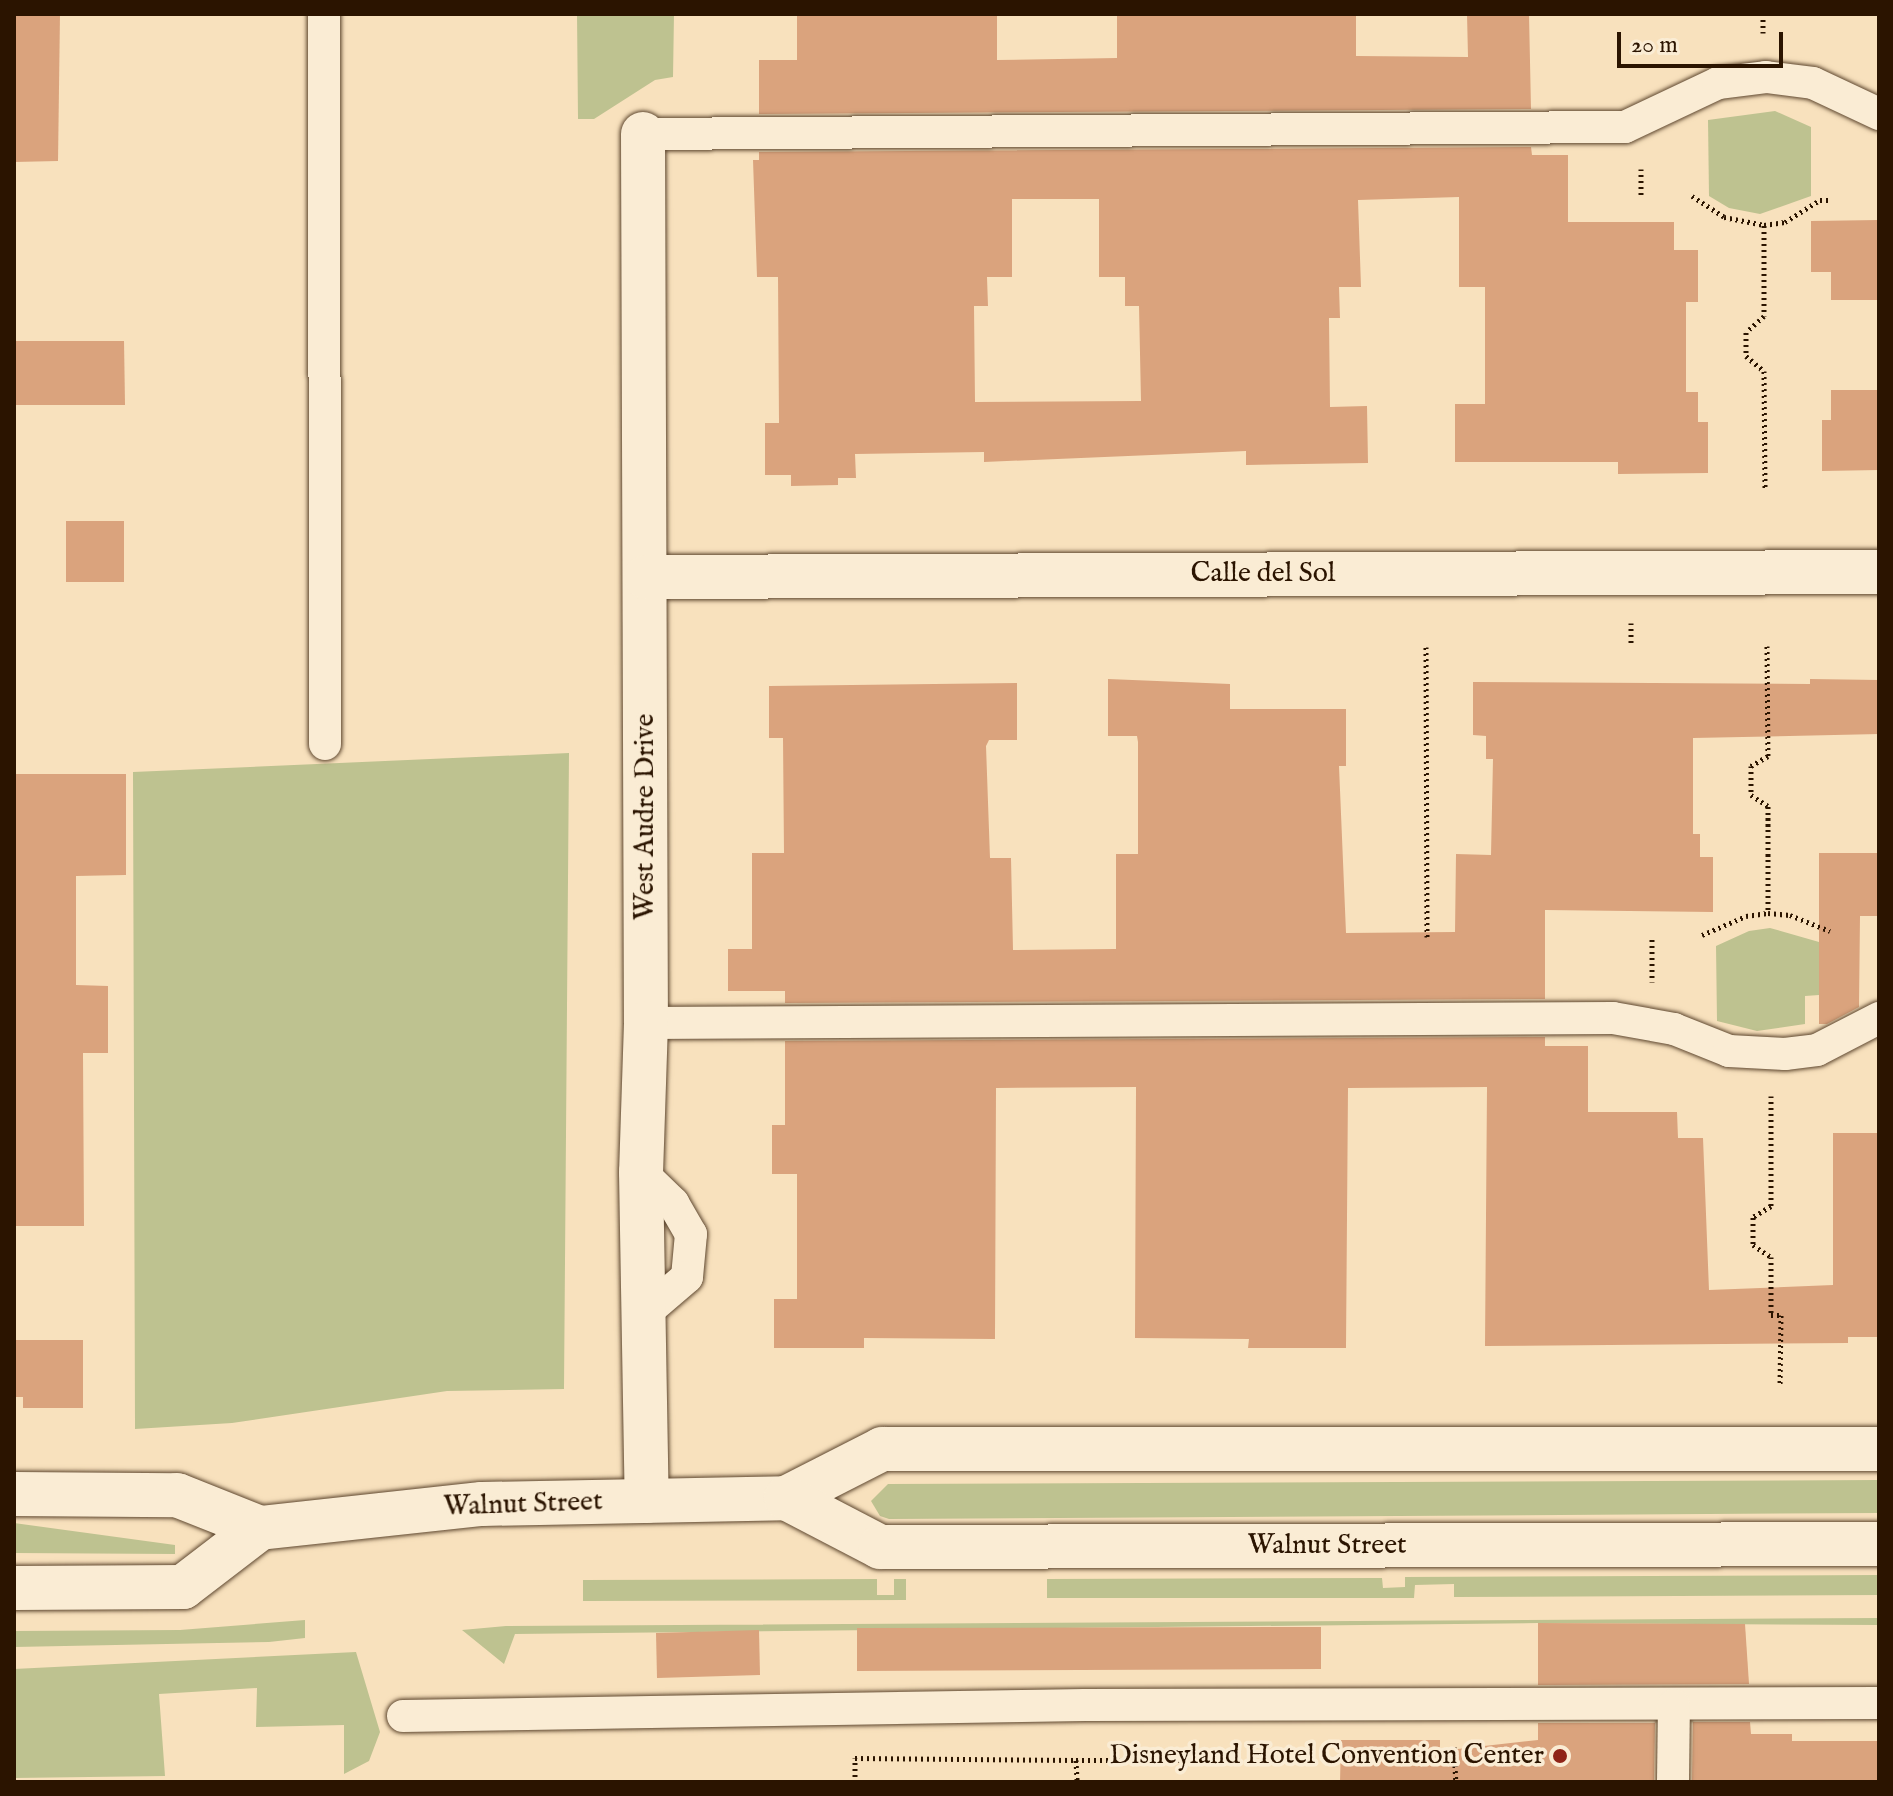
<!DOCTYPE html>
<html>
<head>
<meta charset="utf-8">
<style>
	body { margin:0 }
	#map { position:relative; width:1893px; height:1796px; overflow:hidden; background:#f8e1bd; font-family:"IM FELL English",serif }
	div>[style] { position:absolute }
	.green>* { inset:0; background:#bec290 }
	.building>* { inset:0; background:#daa37d }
	.path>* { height:5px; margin-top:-2.5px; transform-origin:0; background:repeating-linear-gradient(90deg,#2b1400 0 2px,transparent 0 6px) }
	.roads { filter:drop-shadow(0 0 2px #5e472f) drop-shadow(0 0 2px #5e472f) }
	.service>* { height:32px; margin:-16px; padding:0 16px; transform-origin:16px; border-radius:16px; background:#faecd4 }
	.minor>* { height:44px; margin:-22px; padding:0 22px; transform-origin:22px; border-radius:22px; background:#faecd4 }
	.tertiary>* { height:44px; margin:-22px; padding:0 22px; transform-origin:22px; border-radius:22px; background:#faecd4 }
	.dots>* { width:22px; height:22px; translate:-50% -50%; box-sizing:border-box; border:4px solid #faecd4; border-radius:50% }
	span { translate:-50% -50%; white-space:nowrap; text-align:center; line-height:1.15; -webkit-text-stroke:7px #faecd4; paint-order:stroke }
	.street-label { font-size:28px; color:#2b1400 }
	.poi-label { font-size:28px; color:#2b1400 }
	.right { translate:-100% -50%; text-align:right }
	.frame { position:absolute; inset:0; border:16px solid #2b1400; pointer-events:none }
	.scale { position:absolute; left:1617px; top:32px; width:166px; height:36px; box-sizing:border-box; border:4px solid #2b1400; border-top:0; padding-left:10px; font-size:24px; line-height:28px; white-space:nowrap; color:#2b1400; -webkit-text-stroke:6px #faecd4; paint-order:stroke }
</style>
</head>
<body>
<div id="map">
	<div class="green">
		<div style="clip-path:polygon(577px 14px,674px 14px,673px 77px,655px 80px,594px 119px,578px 119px)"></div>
		<div style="clip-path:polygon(1775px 111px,1811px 127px,1811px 196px,1760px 214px,1729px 208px,1709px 196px,1708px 120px)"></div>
		<div style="clip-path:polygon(569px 753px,564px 1389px,447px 1391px,232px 1423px,135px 1429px,133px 772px)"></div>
		<div style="clip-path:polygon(1770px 928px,1819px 942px,1819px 995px,1805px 996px,1805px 1024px,1757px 1031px,1717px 1021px,1716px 946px,1749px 931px)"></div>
		<div style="clip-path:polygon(1879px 1480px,1879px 1513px,889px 1519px,880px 1516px,871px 1501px,888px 1484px)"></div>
		<div style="clip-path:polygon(14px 1523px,175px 1545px,175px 1554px,14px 1553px)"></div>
		<div style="clip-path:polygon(1879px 1575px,1879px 1595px,1454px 1597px,1454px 1584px,1415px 1585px,1414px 1598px,1047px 1598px,1047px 1579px,1382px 1578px,1383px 1588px,1405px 1587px,1405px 1577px)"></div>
		<div style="clip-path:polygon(877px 1579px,877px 1595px,894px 1595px,894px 1579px,906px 1579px,906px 1600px,583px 1601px,583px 1580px)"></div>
		<div style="clip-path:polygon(1879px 1618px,1879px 1625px,1538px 1623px,515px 1634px,504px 1664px,462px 1630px,506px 1626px)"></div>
		<div style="clip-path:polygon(305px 1620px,305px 1638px,269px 1642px,14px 1647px,14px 1631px,180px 1630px)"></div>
		<div style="clip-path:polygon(356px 1652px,380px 1732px,369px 1761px,344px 1774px,344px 1725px,256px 1727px,257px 1688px,159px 1694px,165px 1776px,14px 1778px,14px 1669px)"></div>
	</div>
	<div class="building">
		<div style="clip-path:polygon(14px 14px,60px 14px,58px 161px,14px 162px)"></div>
		<div style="clip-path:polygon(797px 14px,997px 14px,997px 60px,1117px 58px,1117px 14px,1356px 14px,1356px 56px,1468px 57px,1467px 14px,1529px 14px,1531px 109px,759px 114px,759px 60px,797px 60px)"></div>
		<div style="clip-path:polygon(evenodd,1531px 147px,1532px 155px,1568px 155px,1568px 222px,1674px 222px,1674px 250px,1698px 250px,1698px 302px,1686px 302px,1686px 392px,1698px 392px,1698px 422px,1708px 422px,1708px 473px,1618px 474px,1618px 462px,1455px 462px,1455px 404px,1485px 404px,1485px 287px,1459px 287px,1459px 197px,1358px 200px,1361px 287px,1339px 287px,1340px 318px,1329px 318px,1330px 407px,1367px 406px,1368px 463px,1246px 465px,1246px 451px,984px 462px,984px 452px,855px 454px,856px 478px,838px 478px,838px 485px,791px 486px,791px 475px,765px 475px,765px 423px,779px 423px,778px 277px,757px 277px,753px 160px,759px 160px,759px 152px,1531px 147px,1012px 199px,1099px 199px,1099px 277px,1125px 277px,1125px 306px,1139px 306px,1141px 401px,975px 402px,974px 306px,988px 306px,987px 277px,1012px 277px,1012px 199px)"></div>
		<div style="clip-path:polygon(1879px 220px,1879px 300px,1831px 300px,1831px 272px,1811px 272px,1811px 221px)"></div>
		<div style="clip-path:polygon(14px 341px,124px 341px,125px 405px,14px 405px)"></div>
		<div style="clip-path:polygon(1831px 390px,1879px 390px,1879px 470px,1822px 471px,1822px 420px,1831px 420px)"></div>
		<div style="clip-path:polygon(66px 521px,124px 521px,124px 582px,66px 582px)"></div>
		<div style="clip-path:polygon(1108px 679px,1230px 684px,1230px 709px,1346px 709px,1346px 766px,1339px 766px,1346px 933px,1455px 932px,1456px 854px,1491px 855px,1493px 759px,1486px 759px,1486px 736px,1473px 735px,1473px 682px,1810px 684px,1810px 679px,1879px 680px,1879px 734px,1693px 738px,1693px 834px,1700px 834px,1700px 857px,1713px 857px,1713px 912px,1545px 910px,1545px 999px,785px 1003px,785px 991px,728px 991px,728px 949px,752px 949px,752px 853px,784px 853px,783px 738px,769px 738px,769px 686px,1017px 683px,1017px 740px,989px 740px,986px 746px,990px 858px,1011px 858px,1013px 950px,1116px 949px,1116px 854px,1138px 854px,1138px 742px,1137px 736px,1108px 736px)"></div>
		<div style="clip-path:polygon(14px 774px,126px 774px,126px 875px,76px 876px,76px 985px,108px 986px,108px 1053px,83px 1053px,84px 1226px,14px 1226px)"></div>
		<div style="clip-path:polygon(1819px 853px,1879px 853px,1879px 916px,1860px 916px,1859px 1007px,1827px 1024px,1819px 1024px)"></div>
		<div style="clip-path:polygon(1545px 1037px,1545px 1046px,1588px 1046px,1588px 1112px,1677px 1112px,1678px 1138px,1703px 1138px,1709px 1290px,1833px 1285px,1833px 1133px,1879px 1133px,1879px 1337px,1848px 1337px,1848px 1343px,1485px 1346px,1487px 1087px,1348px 1088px,1346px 1348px,1248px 1348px,1249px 1339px,1135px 1338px,1136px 1087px,996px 1088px,995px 1339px,864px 1338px,864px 1348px,774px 1348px,774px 1299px,797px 1299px,797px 1174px,772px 1174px,772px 1125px,785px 1125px,785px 1041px)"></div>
		<div style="clip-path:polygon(14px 1340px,83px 1340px,83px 1408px,23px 1408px,23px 1397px,14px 1397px)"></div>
		<div style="clip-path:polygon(1538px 1623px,1745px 1624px,1749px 1684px,1538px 1685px)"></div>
		<div style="clip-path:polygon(1321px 1627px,1321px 1669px,857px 1671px,857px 1628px)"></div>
		<div style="clip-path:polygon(759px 1630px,760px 1675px,657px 1678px,656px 1633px)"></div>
		<div style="clip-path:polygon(1693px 1722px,1750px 1722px,1751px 1734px,1792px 1734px,1792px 1741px,1879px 1741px,1879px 1782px,1692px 1782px)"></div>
		<div style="clip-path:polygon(1538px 1723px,1655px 1723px,1654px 1782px,1340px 1782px,1341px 1740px,1440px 1740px,1440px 1751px,1538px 1740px)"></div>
	</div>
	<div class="path">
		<div style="left:1763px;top:14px;width:19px;rotate:90deg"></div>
		<div style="left:1641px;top:169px;width:28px;rotate:90deg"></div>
		<div style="left:1692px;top:196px;width:38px;rotate:33deg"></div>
		<div style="left:1724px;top:217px;width:41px;rotate:11.3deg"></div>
		<div style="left:1764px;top:225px;width:21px;rotate:-8deg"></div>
		<div style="left:1785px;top:222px;width:41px;rotate:-32.2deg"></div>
		<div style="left:1820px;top:200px;width:11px"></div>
		<div style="left:1764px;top:225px;width:91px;rotate:90deg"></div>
		<div style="left:1764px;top:316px;width:24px;rotate:138deg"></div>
		<div style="left:1746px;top:332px;width:24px;rotate:90deg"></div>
		<div style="left:1746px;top:356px;width:23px;rotate:40deg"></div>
		<div style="left:1764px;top:371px;width:119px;rotate:89.5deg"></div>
		<div style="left:1631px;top:623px;width:20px;rotate:90deg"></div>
		<div style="left:1767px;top:646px;width:110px;rotate:89.5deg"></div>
		<div style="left:1768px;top:756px;width:20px;rotate:150deg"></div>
		<div style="left:1751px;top:766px;width:29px;rotate:90deg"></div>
		<div style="left:1751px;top:795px;width:20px;rotate:33deg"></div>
		<div style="left:1768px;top:806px;width:107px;rotate:90deg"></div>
		<div style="left:1426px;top:647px;width:290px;rotate:89.8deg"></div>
		<div style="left:1702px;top:935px;width:48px;rotate:-23.4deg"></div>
		<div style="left:1746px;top:916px;width:22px;rotate:-8deg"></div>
		<div style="left:1768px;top:913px;width:22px;rotate:5deg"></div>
		<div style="left:1790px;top:915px;width:43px;rotate:21.8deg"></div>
		<div style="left:1652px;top:939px;width:43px;rotate:90deg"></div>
		<div style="left:1771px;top:1096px;width:110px;rotate:90deg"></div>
		<div style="left:1771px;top:1206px;width:21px;rotate:149deg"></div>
		<div style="left:1753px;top:1217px;width:28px;rotate:90deg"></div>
		<div style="left:1753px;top:1245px;width:22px;rotate:34deg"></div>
		<div style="left:1771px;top:1257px;width:58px;rotate:90deg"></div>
		<div style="left:1771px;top:1315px;width:10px"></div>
		<div style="left:1781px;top:1315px;width:69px;rotate:90.8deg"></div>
		<div style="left:1454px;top:1747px;width:35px;rotate:87deg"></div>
		<div style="left:1076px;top:1760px;width:142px"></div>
		<div style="left:855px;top:1782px;width:24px;rotate:-90deg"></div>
		<div style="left:855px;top:1758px;width:221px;rotate:0.5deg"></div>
		<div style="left:1076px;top:1760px;width:22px;rotate:87deg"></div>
	</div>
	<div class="roads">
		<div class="service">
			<div style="left:324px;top:14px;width:730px;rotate:89.92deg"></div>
			<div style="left:643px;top:134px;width:982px;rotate:-0.41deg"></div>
			<div style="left:1625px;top:127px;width:103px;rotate:-25.3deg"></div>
			<div style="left:1718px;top:83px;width:48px;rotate:-7.1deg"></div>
			<div style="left:1766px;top:77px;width:47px;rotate:7.3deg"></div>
			<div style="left:1813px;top:83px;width:73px;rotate:25.2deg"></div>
			<div style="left:646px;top:1023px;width:967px;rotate:-0.3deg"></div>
			<div style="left:1613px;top:1018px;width:62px;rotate:10.2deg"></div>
			<div style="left:1674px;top:1029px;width:59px;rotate:21.8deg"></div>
			<div style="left:1729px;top:1051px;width:56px;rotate:3.1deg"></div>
			<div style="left:1785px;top:1054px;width:32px;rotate:-7deg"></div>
			<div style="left:1817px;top:1050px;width:70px;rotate:-27.3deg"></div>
			<div style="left:641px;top:1172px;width:45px;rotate:44.1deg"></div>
			<div style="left:673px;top:1203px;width:36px;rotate:60deg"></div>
			<div style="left:691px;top:1234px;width:43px;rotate:95.3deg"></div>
			<div style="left:687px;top:1277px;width:57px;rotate:139.3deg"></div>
			<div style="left:403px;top:1716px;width:682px;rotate:-0.92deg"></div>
			<div style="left:1085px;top:1705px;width:794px;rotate:-0.14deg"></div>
			<div style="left:1673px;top:1782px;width:77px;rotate:-89.3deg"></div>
		</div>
		<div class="minor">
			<div style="left:643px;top:134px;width:889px;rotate:89.81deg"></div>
			<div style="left:646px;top:1023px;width:149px;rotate:91.9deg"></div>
			<div style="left:641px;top:1172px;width:329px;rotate:89deg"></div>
			<div style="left:646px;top:577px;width:1233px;rotate:-0.23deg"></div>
		</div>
		<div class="tertiary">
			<div style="left:14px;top:1494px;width:163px;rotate:0.4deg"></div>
			<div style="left:177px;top:1495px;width:89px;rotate:21.7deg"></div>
			<div style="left:260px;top:1528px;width:223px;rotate:-6.2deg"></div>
			<div style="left:482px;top:1504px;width:304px;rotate:-1.1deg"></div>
			<div style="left:786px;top:1498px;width:108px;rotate:-27deg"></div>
			<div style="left:882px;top:1449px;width:997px"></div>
			<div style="left:786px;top:1498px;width:106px;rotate:27.5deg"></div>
			<div style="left:880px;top:1547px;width:999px;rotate:-0.17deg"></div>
			<div style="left:14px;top:1588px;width:169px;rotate:-0.3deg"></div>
			<div style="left:183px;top:1587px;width:97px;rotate:-37.5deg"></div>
		</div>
	</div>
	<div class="dots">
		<div style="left:1560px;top:1756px;background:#8f2418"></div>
	</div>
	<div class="street-label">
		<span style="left:1263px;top:574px">Calle del Sol</span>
		<span style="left:646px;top:817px;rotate:-90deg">West Audre Drive</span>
		<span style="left:523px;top:1505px;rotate:-2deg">Walnut Street</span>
		<span style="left:1327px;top:1546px">Walnut Street</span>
	</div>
	<div class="poi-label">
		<span class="right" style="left:1544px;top:1756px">Disneyland Hotel Convention Center</span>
	</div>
	<div class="frame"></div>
	<div class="scale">20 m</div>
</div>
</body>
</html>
